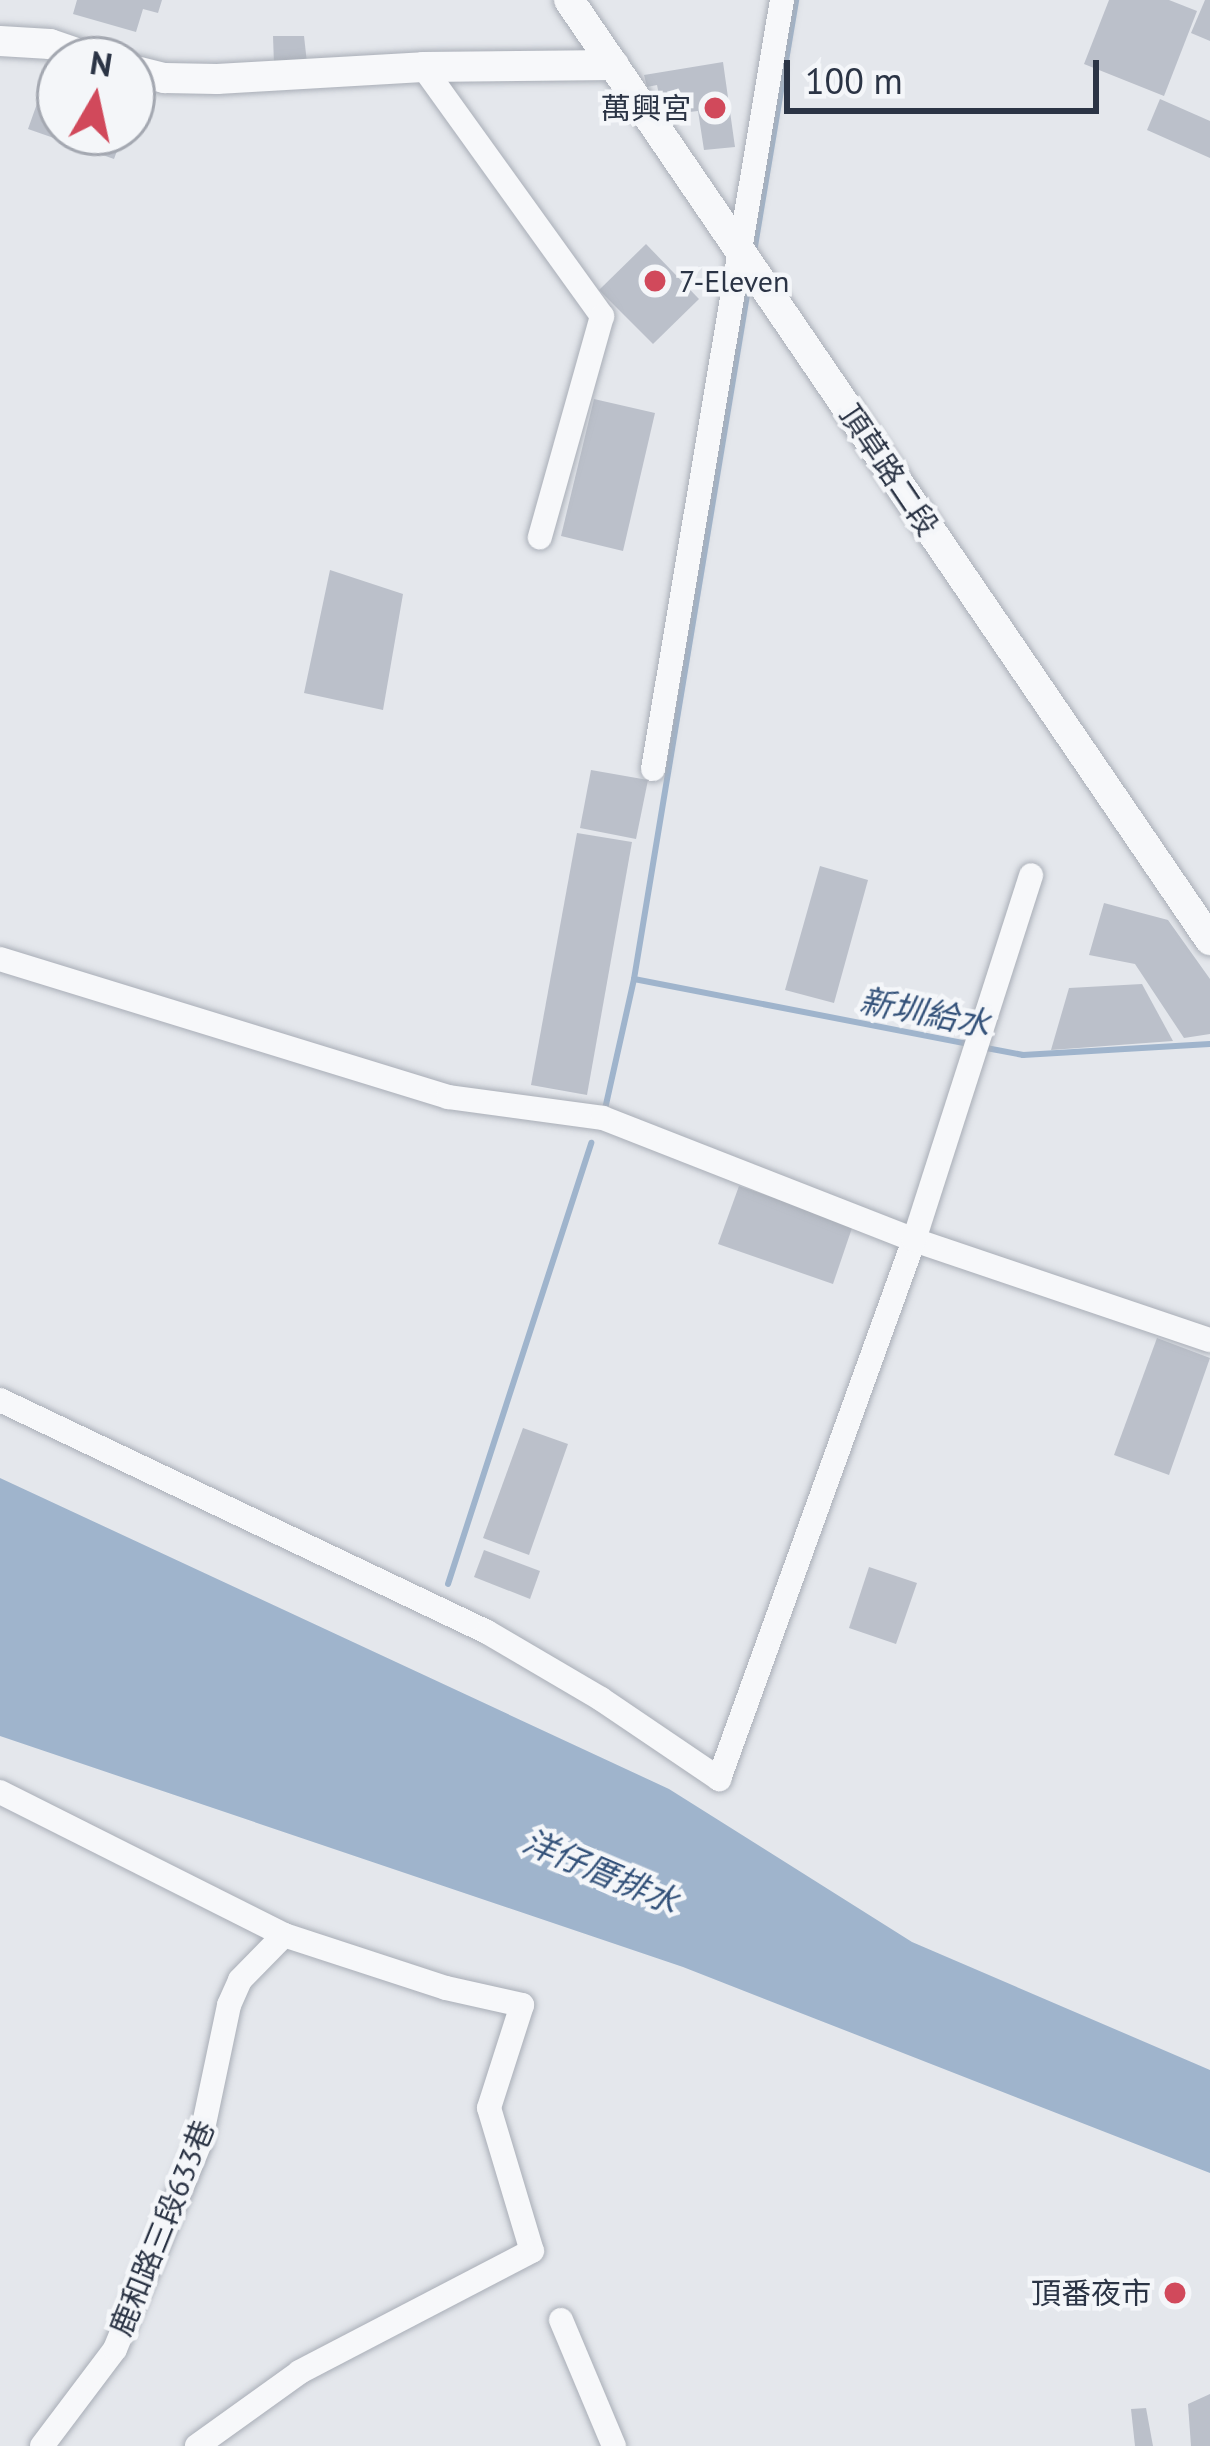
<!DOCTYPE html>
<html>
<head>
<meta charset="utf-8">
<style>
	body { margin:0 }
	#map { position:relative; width:1210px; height:2446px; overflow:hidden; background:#e4e7ec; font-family:"PT Sans","Noto Sans TC",sans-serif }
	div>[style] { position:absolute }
	.water>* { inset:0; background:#9fb4cc }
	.stream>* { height:6px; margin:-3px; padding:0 3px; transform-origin:3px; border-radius:3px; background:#9fb4cc }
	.building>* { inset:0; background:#bbc0ca }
	.roads { filter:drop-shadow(0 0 3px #a9aeb7) drop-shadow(0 0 3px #a9aeb7) }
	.minor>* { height:24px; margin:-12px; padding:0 12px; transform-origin:12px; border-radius:12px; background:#f7f8fa }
	.tertiary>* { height:30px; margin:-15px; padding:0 15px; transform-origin:15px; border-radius:15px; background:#f7f8fa }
	.dots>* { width:33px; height:33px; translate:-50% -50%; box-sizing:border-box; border:6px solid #f4f6f9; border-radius:50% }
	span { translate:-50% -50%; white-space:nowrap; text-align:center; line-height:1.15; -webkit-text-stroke:9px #f4f6f9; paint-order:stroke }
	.poi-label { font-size:30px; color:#2b3445 }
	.right { translate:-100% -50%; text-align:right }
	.left { translate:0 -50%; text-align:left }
	.street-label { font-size:30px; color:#2b3445 }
	.water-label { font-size:33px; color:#34527a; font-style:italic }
	.north { position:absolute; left:36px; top:36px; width:120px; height:120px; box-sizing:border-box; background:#f4f6f9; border:3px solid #a4a8b1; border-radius:50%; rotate:9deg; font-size:33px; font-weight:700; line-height:48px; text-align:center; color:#2b3445 }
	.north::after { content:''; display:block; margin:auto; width:42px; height:54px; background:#d1495b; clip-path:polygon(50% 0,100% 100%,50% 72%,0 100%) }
	.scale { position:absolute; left:784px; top:60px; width:315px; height:54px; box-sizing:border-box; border:6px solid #2b3445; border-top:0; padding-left:15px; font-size:36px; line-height:42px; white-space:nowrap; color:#2b3445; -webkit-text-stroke:9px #f4f6f9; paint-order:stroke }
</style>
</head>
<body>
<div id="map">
	<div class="water">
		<div style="clip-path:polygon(0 1478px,669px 1789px,912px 1942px,1210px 2070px,1210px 2173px,683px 1967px,0 1736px)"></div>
	</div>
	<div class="stream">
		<div style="left:754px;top:252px;width:255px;rotate:-80.5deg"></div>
		<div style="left:634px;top:979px;width:340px;rotate:11deg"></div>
		<div style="left:981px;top:1047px;width:43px;rotate:10.8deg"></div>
		<div style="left:1023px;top:1055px;width:187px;rotate:-3.4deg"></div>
		<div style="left:605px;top:1109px;width:133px;rotate:-77.4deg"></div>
		<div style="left:634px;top:979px;width:705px;rotate:-80.62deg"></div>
		<div style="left:448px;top:1584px;width:464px;rotate:-72deg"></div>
	</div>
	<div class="building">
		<div style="clip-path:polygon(77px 0,162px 0,158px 13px,143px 9px,136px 32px,73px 14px)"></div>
		<div style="clip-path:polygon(1109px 0,1169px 0,1197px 11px,1164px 96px,1084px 64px)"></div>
		<div style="clip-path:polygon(1205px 0,1210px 0,1210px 41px,1191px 33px)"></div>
		<div style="clip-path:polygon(273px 36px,304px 36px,307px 63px,274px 64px)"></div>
		<div style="clip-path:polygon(723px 62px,735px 147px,704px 150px,698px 111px,663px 115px,657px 85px,647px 87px,644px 75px)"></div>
		<div style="clip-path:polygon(50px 67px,60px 71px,60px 132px,124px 132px,114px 159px,28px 129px)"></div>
		<div style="clip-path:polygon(1160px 99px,1210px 121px,1210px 158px,1147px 130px)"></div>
		<div style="clip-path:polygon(646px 244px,699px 299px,653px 344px,599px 290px)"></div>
		<div style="clip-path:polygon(594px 399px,655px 413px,623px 551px,561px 536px)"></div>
		<div style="clip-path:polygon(330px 570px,403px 594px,383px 710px,304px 693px)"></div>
		<div style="clip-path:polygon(591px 770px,648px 780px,636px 839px,580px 828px)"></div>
		<div style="clip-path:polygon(577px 833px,632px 842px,587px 1095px,531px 1085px)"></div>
		<div style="clip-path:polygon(820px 866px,868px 880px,834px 1003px,785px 990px)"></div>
		<div style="clip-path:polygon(1104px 903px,1168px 920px,1210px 979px,1210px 1034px,1184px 1038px,1135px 964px,1089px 955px)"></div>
		<div style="clip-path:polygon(1142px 984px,1173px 1041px,1051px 1050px,1069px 988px)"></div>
		<div style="clip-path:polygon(739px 1186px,853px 1225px,833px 1284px,718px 1244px)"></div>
		<div style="clip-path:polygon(1157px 1338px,1210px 1358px,1169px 1475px,1114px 1455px)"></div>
		<div style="clip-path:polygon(523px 1428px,568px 1444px,529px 1555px,483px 1538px)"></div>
		<div style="clip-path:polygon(484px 1550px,540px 1571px,530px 1599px,474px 1577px)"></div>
		<div style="clip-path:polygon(869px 1567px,917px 1583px,896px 1644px,849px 1628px)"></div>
		<div style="clip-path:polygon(1210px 2394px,1210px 2446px,1191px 2446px,1188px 2404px)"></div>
		<div style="clip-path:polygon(1146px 2408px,1153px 2446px,1135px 2446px,1131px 2409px)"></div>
	</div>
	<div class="roads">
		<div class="minor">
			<div style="left:423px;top:67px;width:307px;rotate:54.3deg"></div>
			<div style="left:602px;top:316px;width:230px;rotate:105.7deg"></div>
			<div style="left:653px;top:769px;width:780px;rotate:-80.48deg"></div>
			<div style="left:0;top:959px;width:469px;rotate:17.1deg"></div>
			<div style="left:448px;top:1097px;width:156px;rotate:7.7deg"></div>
			<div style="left:603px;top:1118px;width:334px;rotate:21.4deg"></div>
			<div style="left:914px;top:1240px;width:312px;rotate:18.7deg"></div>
			<div style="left:0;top:1400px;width:539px;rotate:25.47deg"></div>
			<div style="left:487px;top:1632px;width:132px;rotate:30.4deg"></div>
			<div style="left:601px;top:1699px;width:143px;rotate:34.1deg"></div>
			<div style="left:719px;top:1779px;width:573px;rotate:-70.11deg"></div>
			<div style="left:914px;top:1240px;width:383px;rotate:-72.2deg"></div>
			<div style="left:0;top:1792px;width:318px;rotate:26.7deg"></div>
			<div style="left:284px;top:1935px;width:170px;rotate:18.1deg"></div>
			<div style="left:446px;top:1988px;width:78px;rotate:12.6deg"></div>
			<div style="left:522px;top:2005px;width:108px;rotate:107.8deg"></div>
			<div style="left:489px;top:2108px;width:149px;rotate:73.3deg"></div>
			<div style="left:532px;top:2251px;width:262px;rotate:152.5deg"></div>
			<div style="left:300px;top:2372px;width:127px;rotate:144.3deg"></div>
			<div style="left:561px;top:2320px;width:137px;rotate:67.2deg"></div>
			<div style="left:42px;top:2446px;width:121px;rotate:-53deg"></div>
			<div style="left:115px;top:2349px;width:223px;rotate:-67.6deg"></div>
			<div style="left:200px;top:2143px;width:141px;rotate:-78.1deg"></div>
			<div style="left:229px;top:2005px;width:27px;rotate:-66deg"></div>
			<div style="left:240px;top:1980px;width:63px;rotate:-45.6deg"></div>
		</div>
		<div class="tertiary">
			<div style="left:569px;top:0;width:1138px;rotate:55.71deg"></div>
			<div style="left:0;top:41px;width:50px;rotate:3.4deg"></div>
			<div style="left:50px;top:44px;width:50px;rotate:18.8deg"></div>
			<div style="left:132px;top:70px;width:34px;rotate:14deg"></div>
			<div style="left:165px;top:78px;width:52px;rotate:1.1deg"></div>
			<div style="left:217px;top:79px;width:206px;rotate:-3.3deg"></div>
			<div style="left:423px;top:67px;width:191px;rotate:-0.6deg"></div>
		</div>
	</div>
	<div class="dots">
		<div style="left:715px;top:108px;background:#d1495b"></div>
		<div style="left:655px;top:281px;background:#d1495b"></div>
		<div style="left:1175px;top:2293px;background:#d1495b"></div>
	</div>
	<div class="poi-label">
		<span class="right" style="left:691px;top:108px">萬興宮</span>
		<span class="left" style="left:679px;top:281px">7-Eleven</span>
		<span class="right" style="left:1151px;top:2293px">頂番夜市</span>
	</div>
	<div class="street-label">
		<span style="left:889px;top:470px;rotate:56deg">頂草路二段</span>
		<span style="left:162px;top:2228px;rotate:-68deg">鹿和路三段633巷</span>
	</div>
	<div class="water-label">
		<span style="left:925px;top:1012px;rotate:11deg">新圳給水</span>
		<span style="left:601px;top:1871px;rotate:23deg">洋仔厝排水</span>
	</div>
	<div class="north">N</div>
	<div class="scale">100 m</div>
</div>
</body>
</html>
